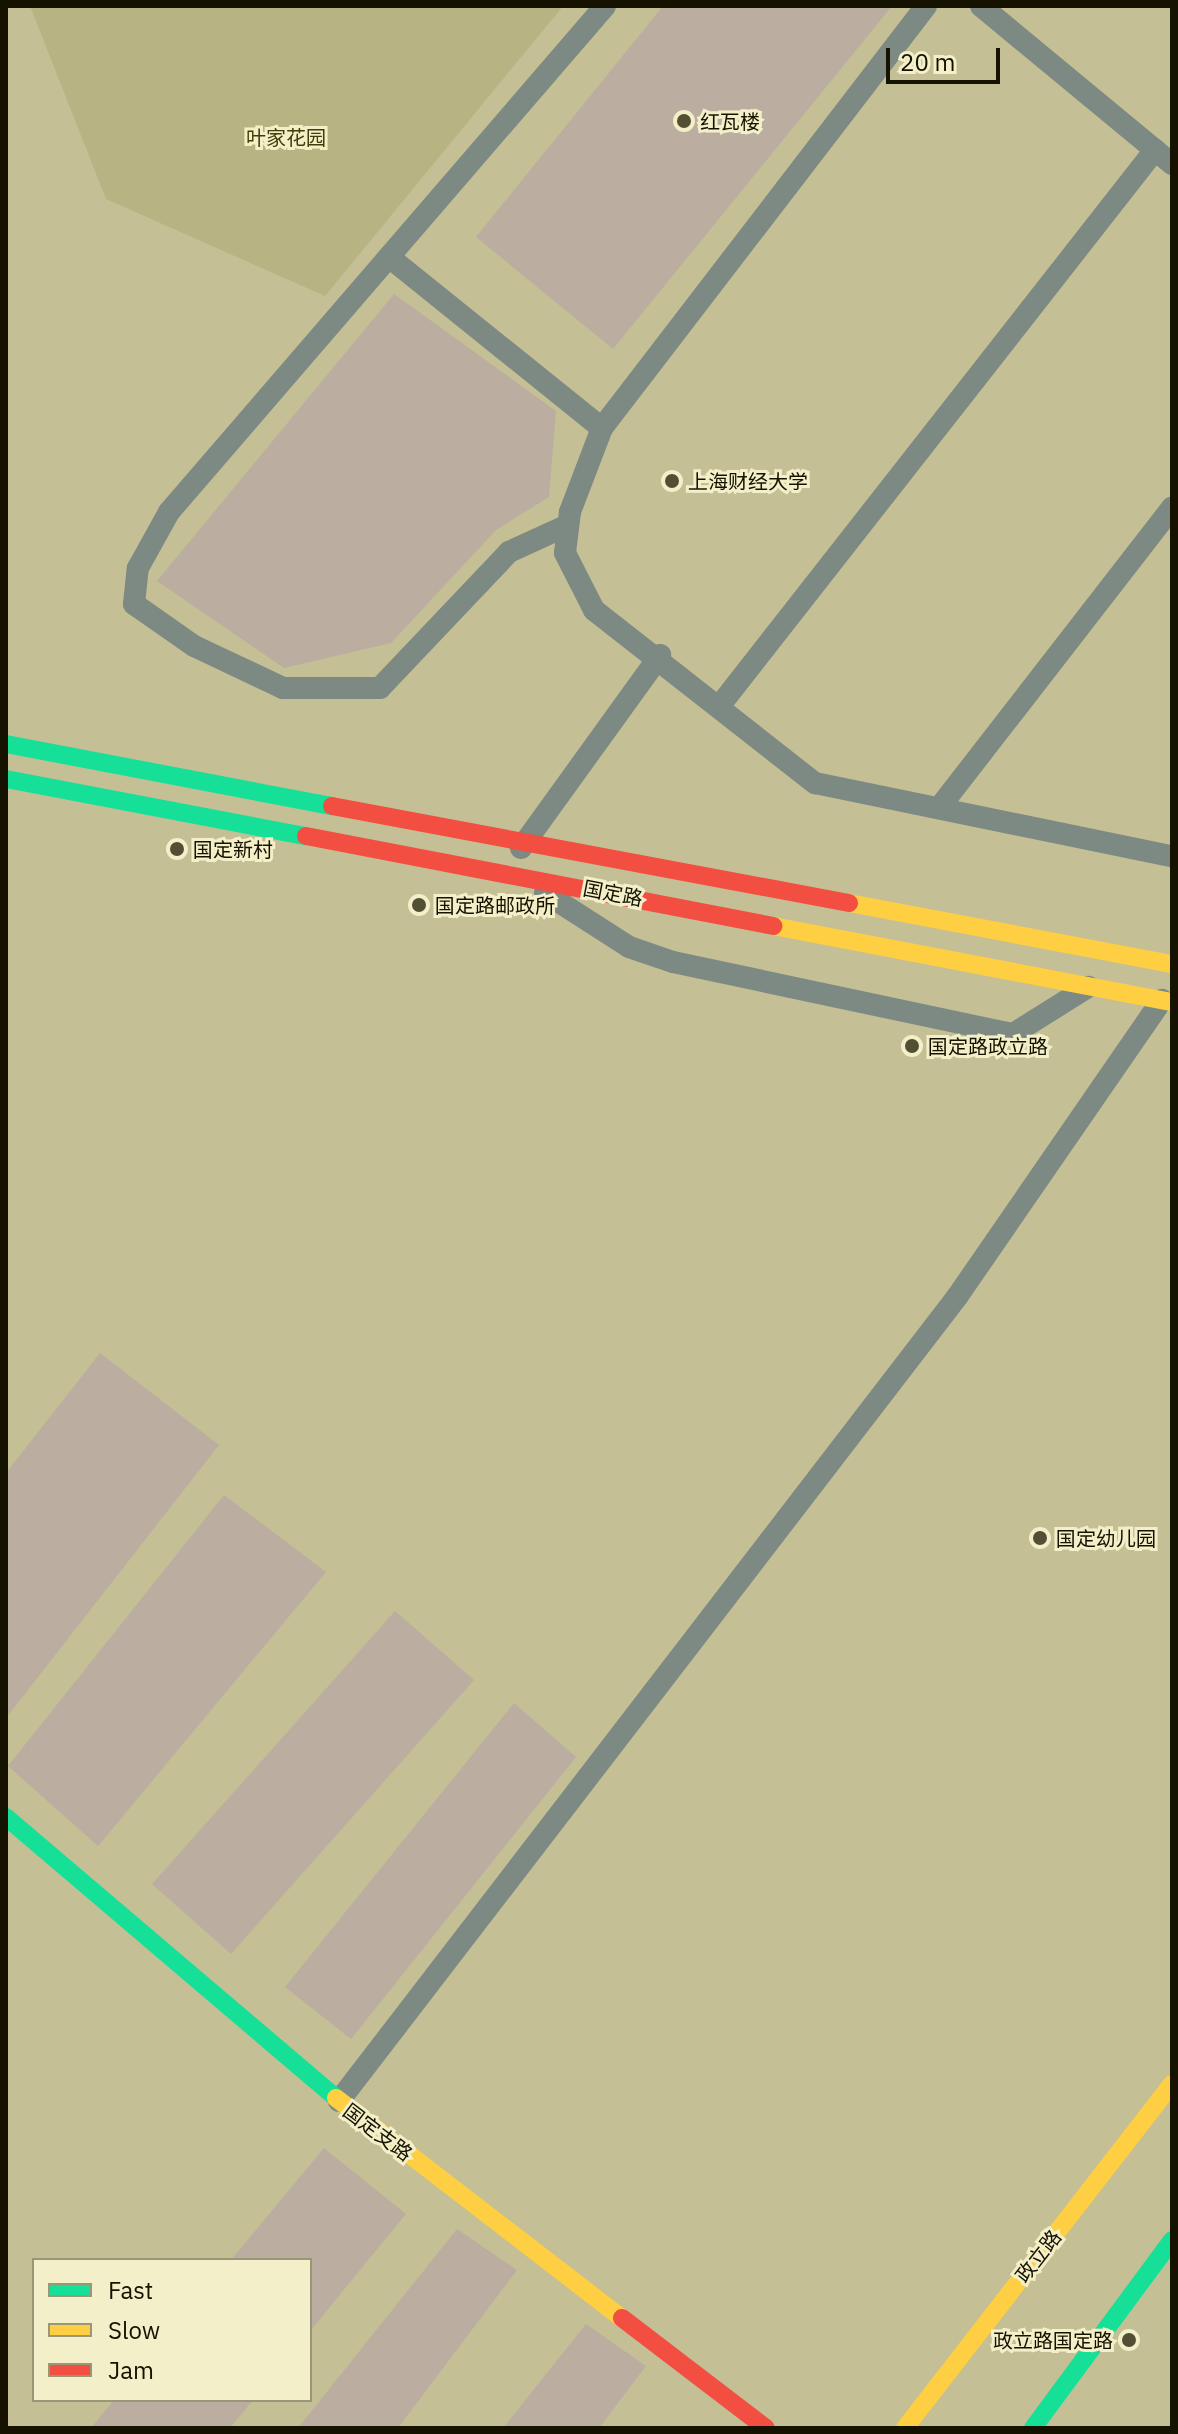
<!DOCTYPE html>
<html>
<head>
<meta charset="utf-8">
<style>
	body { margin:0 }
	#map { position:relative; width:1178px; height:2434px; overflow:hidden; background:#c4bf94; font-family:"IBM Plex Sans","Noto Sans SC",sans-serif }
	div>[style] { position:absolute }
	.green>* { inset:0; background:#b8b383 }
	.building>* { inset:0; background:#bcada1 }
	.lane>* { height:22px; margin:-11px; padding:0 11px; transform-origin:11px; border-radius:11px; background:#7d8983 }
	.fast>* { height:18px; margin:-9px; padding:0 9px; transform-origin:9px; border-radius:9px; background:#16e098 }
	.slow>* { height:18px; margin:-9px; padding:0 9px; transform-origin:9px; border-radius:9px; background:#ffcf43 }
	.jam>* { height:18px; margin:-9px; padding:0 9px; transform-origin:9px; border-radius:9px; background:#f24e42 }
	.dots>* { width:22px; height:22px; translate:-50% -50%; box-sizing:border-box; border:4px solid #f3efc9; border-radius:50% }
	span { translate:-50% -50%; white-space:nowrap; text-align:center; line-height:1.15; -webkit-text-stroke:6px #f3efc9; paint-order:stroke }
	.poi-label { font-size:20px; color:#151200 }
	.left { translate:0 -50%; text-align:left }
	.right { translate:-100% -50%; text-align:right }
	.park-label { font-size:20px; color:#423d07 }
	.street-label { font-size:20px; color:#151200 }
	.frame { position:absolute; inset:0; border:8px solid #151200; pointer-events:none }
	.legend { position:absolute; left:32px; top:2258px; width:280px; height:144px; box-sizing:border-box; background:#f3efc9; border:2px solid #9a9779; margin:0; padding:10px 14px; list-style:none; font-size:24px; color:#151200 }
	.legend li { display:flex; align-items:center; gap:16px; height:40px }
	.legend b { width:40px; border:2px solid #9a9779 }
	.scale { position:absolute; left:886px; top:48px; width:114px; height:36px; box-sizing:border-box; border:4px solid #151200; border-top:0; padding-left:10px; font-size:24px; line-height:28px; white-space:nowrap; color:#151200; -webkit-text-stroke:6px #f3efc9; paint-order:stroke }
</style>
</head>
<body>
<div id="map">
	<div class="green">
		<div style="clip-path:polygon(30px 6px,563px 6px,325px 296px,106px 199px)"></div>
	</div>
	<div class="building">
		<div style="clip-path:polygon(663px 6px,892px 6px,613px 349px,476px 237px)"></div>
		<div style="clip-path:polygon(394px 294px,556px 411px,549px 497px,496px 530px,391px 643px,284px 668px,157px 581px)"></div>
		<div style="clip-path:polygon(100px 1353px,219px 1445px,6px 1718px,6px 1473px)"></div>
		<div style="clip-path:polygon(224px 1495px,326px 1572px,98px 1846px,8px 1766px)"></div>
		<div style="clip-path:polygon(395px 1611px,474px 1680px,231px 1954px,152px 1884px)"></div>
		<div style="clip-path:polygon(514px 1703px,576px 1757px,351px 2039px,285px 1987px)"></div>
		<div style="clip-path:polygon(324px 2148px,406px 2214px,310px 2331px,310px 2260px,231px 2260px)"></div>
		<div style="clip-path:polygon(457px 2229px,517px 2270px,398px 2428px,298px 2428px)"></div>
		<div style="clip-path:polygon(586px 2324px,646px 2366px,599px 2428px,503px 2428px)"></div>
		<div style="clip-path:polygon(114px 2400px,253px 2400px,230px 2428px,91px 2428px)"></div>
	</div>
	<div class="lane">
		<div style="left:926px;top:6px;width:532px;rotate:127.52deg"></div>
		<div style="left:602px;top:428px;width:90px;rotate:110.9deg"></div>
		<div style="left:570px;top:512px;width:41px;rotate:97deg"></div>
		<div style="left:565px;top:553px;width:64px;rotate:63deg"></div>
		<div style="left:594px;top:610px;width:281px;rotate:38.1deg"></div>
		<div style="left:815px;top:783px;width:364px;rotate:11.6deg"></div>
		<div style="left:981px;top:6px;width:248px;rotate:39.6deg"></div>
		<div style="left:389px;top:257px;width:273px;rotate:38.8deg"></div>
		<div style="left:568px;top:525px;width:65px;rotate:155.4deg"></div>
		<div style="left:509px;top:552px;width:187px;rotate:133.5deg"></div>
		<div style="left:380px;top:688px;width:97px;rotate:180deg"></div>
		<div style="left:283px;top:688px;width:98px;rotate:-154.7deg"></div>
		<div style="left:194px;top:646px;width:73px;rotate:-145deg"></div>
		<div style="left:134px;top:604px;width:36px;rotate:-84deg"></div>
		<div style="left:138px;top:568px;width:64px;rotate:-61deg"></div>
		<div style="left:169px;top:512px;width:668px;rotate:-49.25deg"></div>
		<div style="left:721px;top:704px;width:704px;rotate:-51.93deg"></div>
		<div style="left:939px;top:808px;width:380px;rotate:-52.2deg"></div>
		<div style="left:521px;top:848px;width:238px;rotate:-54.2deg"></div>
		<div style="left:545px;top:893px;width:100px;rotate:32.7deg"></div>
		<div style="left:629px;top:947px;width:46px;rotate:18.8deg"></div>
		<div style="left:673px;top:962px;width:348px;rotate:12deg"></div>
		<div style="left:1013px;top:1034px;width:89px;rotate:-32.1deg"></div>
		<div style="left:339px;top:2101px;width:1014px;rotate:-52.45deg"></div>
		<div style="left:957px;top:1297px;width:361px;rotate:-55.4deg"></div>
	</div>
	<div class="fast">
		<div style="left:6px;top:744px;width:332px;rotate:10.8deg"></div>
		<div style="left:6px;top:779px;width:305px;rotate:10.8deg"></div>
		<div style="left:6px;top:1817px;width:433px;rotate:40.4deg"></div>
		<div style="left:1033px;top:2428px;width:234px;rotate:-53.5deg"></div>
	</div>
	<div class="slow">
		<div style="left:849px;top:903px;width:329px;rotate:10.7deg"></div>
		<div style="left:773px;top:926px;width:406px;rotate:10.8deg"></div>
		<div style="left:336px;top:2098px;width:361px;rotate:37.6deg"></div>
		<div style="left:905px;top:2428px;width:435px;rotate:-52.2deg"></div>
	</div>
	<div class="jam">
		<div style="left:332px;top:806px;width:526px;rotate:10.63deg"></div>
		<div style="left:306px;top:836px;width:476px;rotate:10.9deg"></div>
		<div style="left:622px;top:2318px;width:181px;rotate:37.4deg"></div>
	</div>
	<div class="dots">
		<div style="left:684px;top:121px;background:#524f34"></div>
		<div style="left:672px;top:481px;background:#524f34"></div>
		<div style="left:177px;top:849px;background:#524f34"></div>
		<div style="left:419px;top:905px;background:#524f34"></div>
		<div style="left:912px;top:1046px;background:#524f34"></div>
		<div style="left:1040px;top:1538px;background:#524f34"></div>
		<div style="left:1129px;top:2340px;background:#524f34"></div>
	</div>
	<div class="poi-label">
		<span class="left" style="left:700px;top:121px">红瓦楼</span>
		<span class="left" style="left:688px;top:481px">上海财经大学</span>
		<span class="left" style="left:193px;top:849px">国定新村</span>
		<span class="left" style="left:435px;top:905px">国定路邮政所</span>
		<span class="left" style="left:928px;top:1046px">国定路政立路</span>
		<span class="left" style="left:1056px;top:1538px">国定幼儿园</span>
		<span class="right" style="left:1113px;top:2340px">政立路国定路</span>
	</div>
	<div class="park-label">
		<span style="left:286px;top:137px">叶家花园</span>
	</div>
	<div class="street-label">
		<span style="left:613px;top:893px;rotate:11deg">国定路</span>
		<span style="left:378px;top:2132px;rotate:37deg">国定支路</span>
		<span style="left:1038px;top:2256px;rotate:-52deg">政立路</span>
	</div>
	<div class="frame"></div>
	<ul class="legend">
	<li><b style="height:10px;background:#16e098"></b>Fast</li>
	<li><b style="height:10px;background:#ffcf43"></b>Slow</li>
	<li><b style="height:10px;background:#f24e42"></b>Jam</li>
	</ul>
	<div class="scale">20 m</div>
</div>
</body>
</html>
